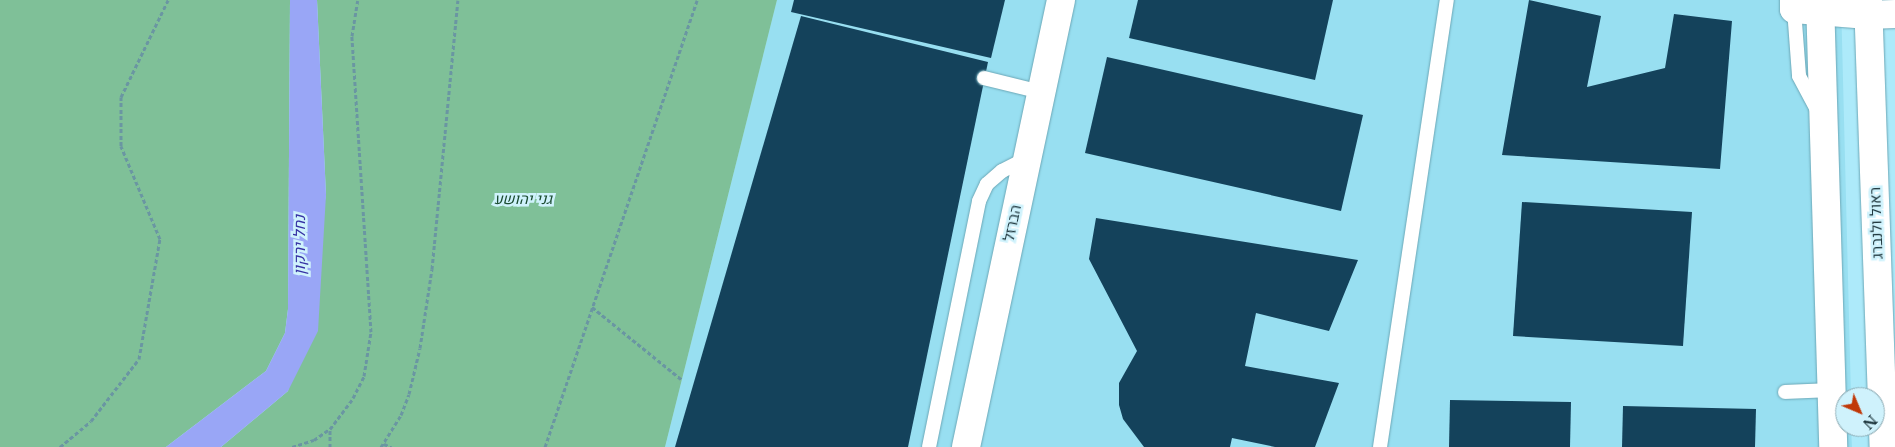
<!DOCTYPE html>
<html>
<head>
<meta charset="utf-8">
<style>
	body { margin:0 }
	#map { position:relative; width:1895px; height:447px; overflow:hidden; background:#adeafa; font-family:"Libre Baskerville",Heebo,serif }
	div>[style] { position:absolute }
	.built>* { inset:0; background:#98dff1 }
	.green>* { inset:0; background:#7fc098 }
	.water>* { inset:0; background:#99a6f6 }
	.building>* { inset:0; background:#14425b }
	.path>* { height:3px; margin-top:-1.5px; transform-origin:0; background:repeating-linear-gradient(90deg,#6a96a2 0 4px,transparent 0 6.5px) }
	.roads { filter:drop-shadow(0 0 1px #6ca7b6) drop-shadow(0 0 1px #6ca7b6) }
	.lane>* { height:14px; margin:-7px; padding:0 7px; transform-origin:7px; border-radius:7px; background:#fff }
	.street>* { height:28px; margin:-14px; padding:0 14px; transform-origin:14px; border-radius:14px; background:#fff }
	.secondary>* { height:28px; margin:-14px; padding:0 14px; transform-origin:14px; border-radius:14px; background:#fff }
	span { translate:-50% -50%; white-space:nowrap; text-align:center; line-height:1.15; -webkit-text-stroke:5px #cff2fc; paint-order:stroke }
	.park-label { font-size:15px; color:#1b4c31; font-style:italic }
	.street-label { font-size:15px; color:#1e363d }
	.water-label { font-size:16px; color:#3632a4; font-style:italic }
	.north { position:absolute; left:1835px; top:387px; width:50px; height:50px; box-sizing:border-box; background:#cff2fc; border:1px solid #88a7b0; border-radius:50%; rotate:135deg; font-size:14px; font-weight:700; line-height:20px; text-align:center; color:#1e363d }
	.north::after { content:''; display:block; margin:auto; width:18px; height:22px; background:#c03807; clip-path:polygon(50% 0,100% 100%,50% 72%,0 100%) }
</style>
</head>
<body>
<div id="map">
	<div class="built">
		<div style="clip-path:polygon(777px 0,1841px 0,1851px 397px,1845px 397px,1845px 427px,1851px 427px,1852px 447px,665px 447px)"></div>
	</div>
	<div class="green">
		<div style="clip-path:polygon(0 0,290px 0,288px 309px,285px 333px,266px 371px,166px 447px,0 447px)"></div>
		<div style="clip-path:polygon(317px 0,777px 0,665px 447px,221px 447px,288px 391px,326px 195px)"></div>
	</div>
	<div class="water">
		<div style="clip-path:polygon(290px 0,317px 0,326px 195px,318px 331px,288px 391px,221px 447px,166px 447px,266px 371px,285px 333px,288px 309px)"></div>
	</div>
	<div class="building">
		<div style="clip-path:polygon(794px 0,1005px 0,991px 58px,791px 12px)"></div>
		<div style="clip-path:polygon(1138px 0,1333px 0,1315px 80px,1129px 38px)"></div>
		<div style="clip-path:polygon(1529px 0,1601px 16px,1587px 87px,1665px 68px,1674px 14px,1732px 21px,1720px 169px,1502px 155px)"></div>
		<div style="clip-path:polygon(801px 16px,988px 62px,908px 447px,675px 447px)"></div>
		<div style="clip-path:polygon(1107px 57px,1363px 115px,1341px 211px,1085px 153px)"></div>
		<div style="clip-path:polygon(1522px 202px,1692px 212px,1683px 346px,1513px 336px)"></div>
		<div style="clip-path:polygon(1096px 218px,1358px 260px,1329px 331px,1256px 313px,1245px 366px,1339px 383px,1315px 447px,1275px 447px,1232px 438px,1230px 447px,1144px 447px,1123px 419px,1119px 405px,1119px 383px,1137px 351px,1089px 259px)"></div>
		<div style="clip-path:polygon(1450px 400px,1571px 402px,1570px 447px,1449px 447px)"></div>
		<div style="clip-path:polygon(1623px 406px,1756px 409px,1755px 447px,1622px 447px)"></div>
	</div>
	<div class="path">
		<div style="left:592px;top:307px;width:116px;rotate:39deg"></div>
		<div style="left:384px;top:444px;width:8px;rotate:23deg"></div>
		<div style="left:60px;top:447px;width:40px;rotate:-40deg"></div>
		<div style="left:91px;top:421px;width:78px;rotate:-52.3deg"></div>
		<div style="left:139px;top:359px;width:122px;rotate:-80.1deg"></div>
		<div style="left:160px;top:239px;width:101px;rotate:-112.8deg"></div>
		<div style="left:121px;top:146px;width:49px;rotate:-90deg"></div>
		<div style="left:121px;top:97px;width:108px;rotate:-64.1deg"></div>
		<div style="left:292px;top:447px;width:23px;rotate:-18deg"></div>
		<div style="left:314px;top:440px;width:19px;rotate:-35deg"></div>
		<div style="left:330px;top:429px;width:39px;rotate:-53deg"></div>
		<div style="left:353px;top:398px;width:25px;rotate:-63deg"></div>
		<div style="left:364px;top:376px;width:45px;rotate:-81deg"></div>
		<div style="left:371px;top:332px;width:297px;rotate:-93.7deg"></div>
		<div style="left:352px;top:36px;width:36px;rotate:-81deg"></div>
		<div style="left:330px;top:447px;width:17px;rotate:-90deg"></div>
		<div style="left:381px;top:447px;width:38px;rotate:-58deg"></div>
		<div style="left:401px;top:415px;width:22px;rotate:-69deg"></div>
		<div style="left:409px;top:394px;width:47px;rotate:-76.6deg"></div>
		<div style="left:420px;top:348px;width:80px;rotate:-81.4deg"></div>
		<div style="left:432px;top:269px;width:270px;rotate:-84.5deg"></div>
		<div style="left:545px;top:447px;width:472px;rotate:-71.2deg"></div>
	</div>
	<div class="roads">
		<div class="lane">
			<div style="left:1794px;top:9px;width:67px;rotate:85.7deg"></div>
			<div style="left:1799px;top:76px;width:40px;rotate:62deg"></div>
			<div style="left:984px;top:78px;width:59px;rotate:13.8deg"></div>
			<div style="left:1785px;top:392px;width:46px;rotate:-2.5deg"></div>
			<div style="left:929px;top:447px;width:251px;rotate:-78.5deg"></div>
			<div style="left:979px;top:201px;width:19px;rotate:-65deg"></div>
			<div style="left:987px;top:184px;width:20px;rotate:-41deg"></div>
			<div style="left:1002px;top:171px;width:27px;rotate:-27deg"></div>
			<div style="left:1380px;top:447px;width:452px;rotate:-81.5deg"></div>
		</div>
		<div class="street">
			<div style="left:1868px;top:15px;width:27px;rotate:-2deg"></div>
			<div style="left:966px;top:447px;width:457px;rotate:-78deg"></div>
		</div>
		<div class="secondary">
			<div style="left:1794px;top:0;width:9px;rotate:90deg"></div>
			<div style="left:1794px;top:9px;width:74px;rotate:4.6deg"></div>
			<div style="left:1820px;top:0;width:447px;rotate:88.3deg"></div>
			<div style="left:1868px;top:0;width:447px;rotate:88deg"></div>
		</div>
	</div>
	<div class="park-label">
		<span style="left:523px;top:199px">גני יהושע</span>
	</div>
	<div class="street-label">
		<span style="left:1012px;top:223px;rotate:-78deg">הברזל</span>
		<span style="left:1876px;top:223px;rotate:-92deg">ראול ולנברג</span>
	</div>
	<div class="water-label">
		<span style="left:299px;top:245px;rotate:-90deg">נחל ירקון</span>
	</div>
	<div class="north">N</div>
</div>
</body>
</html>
